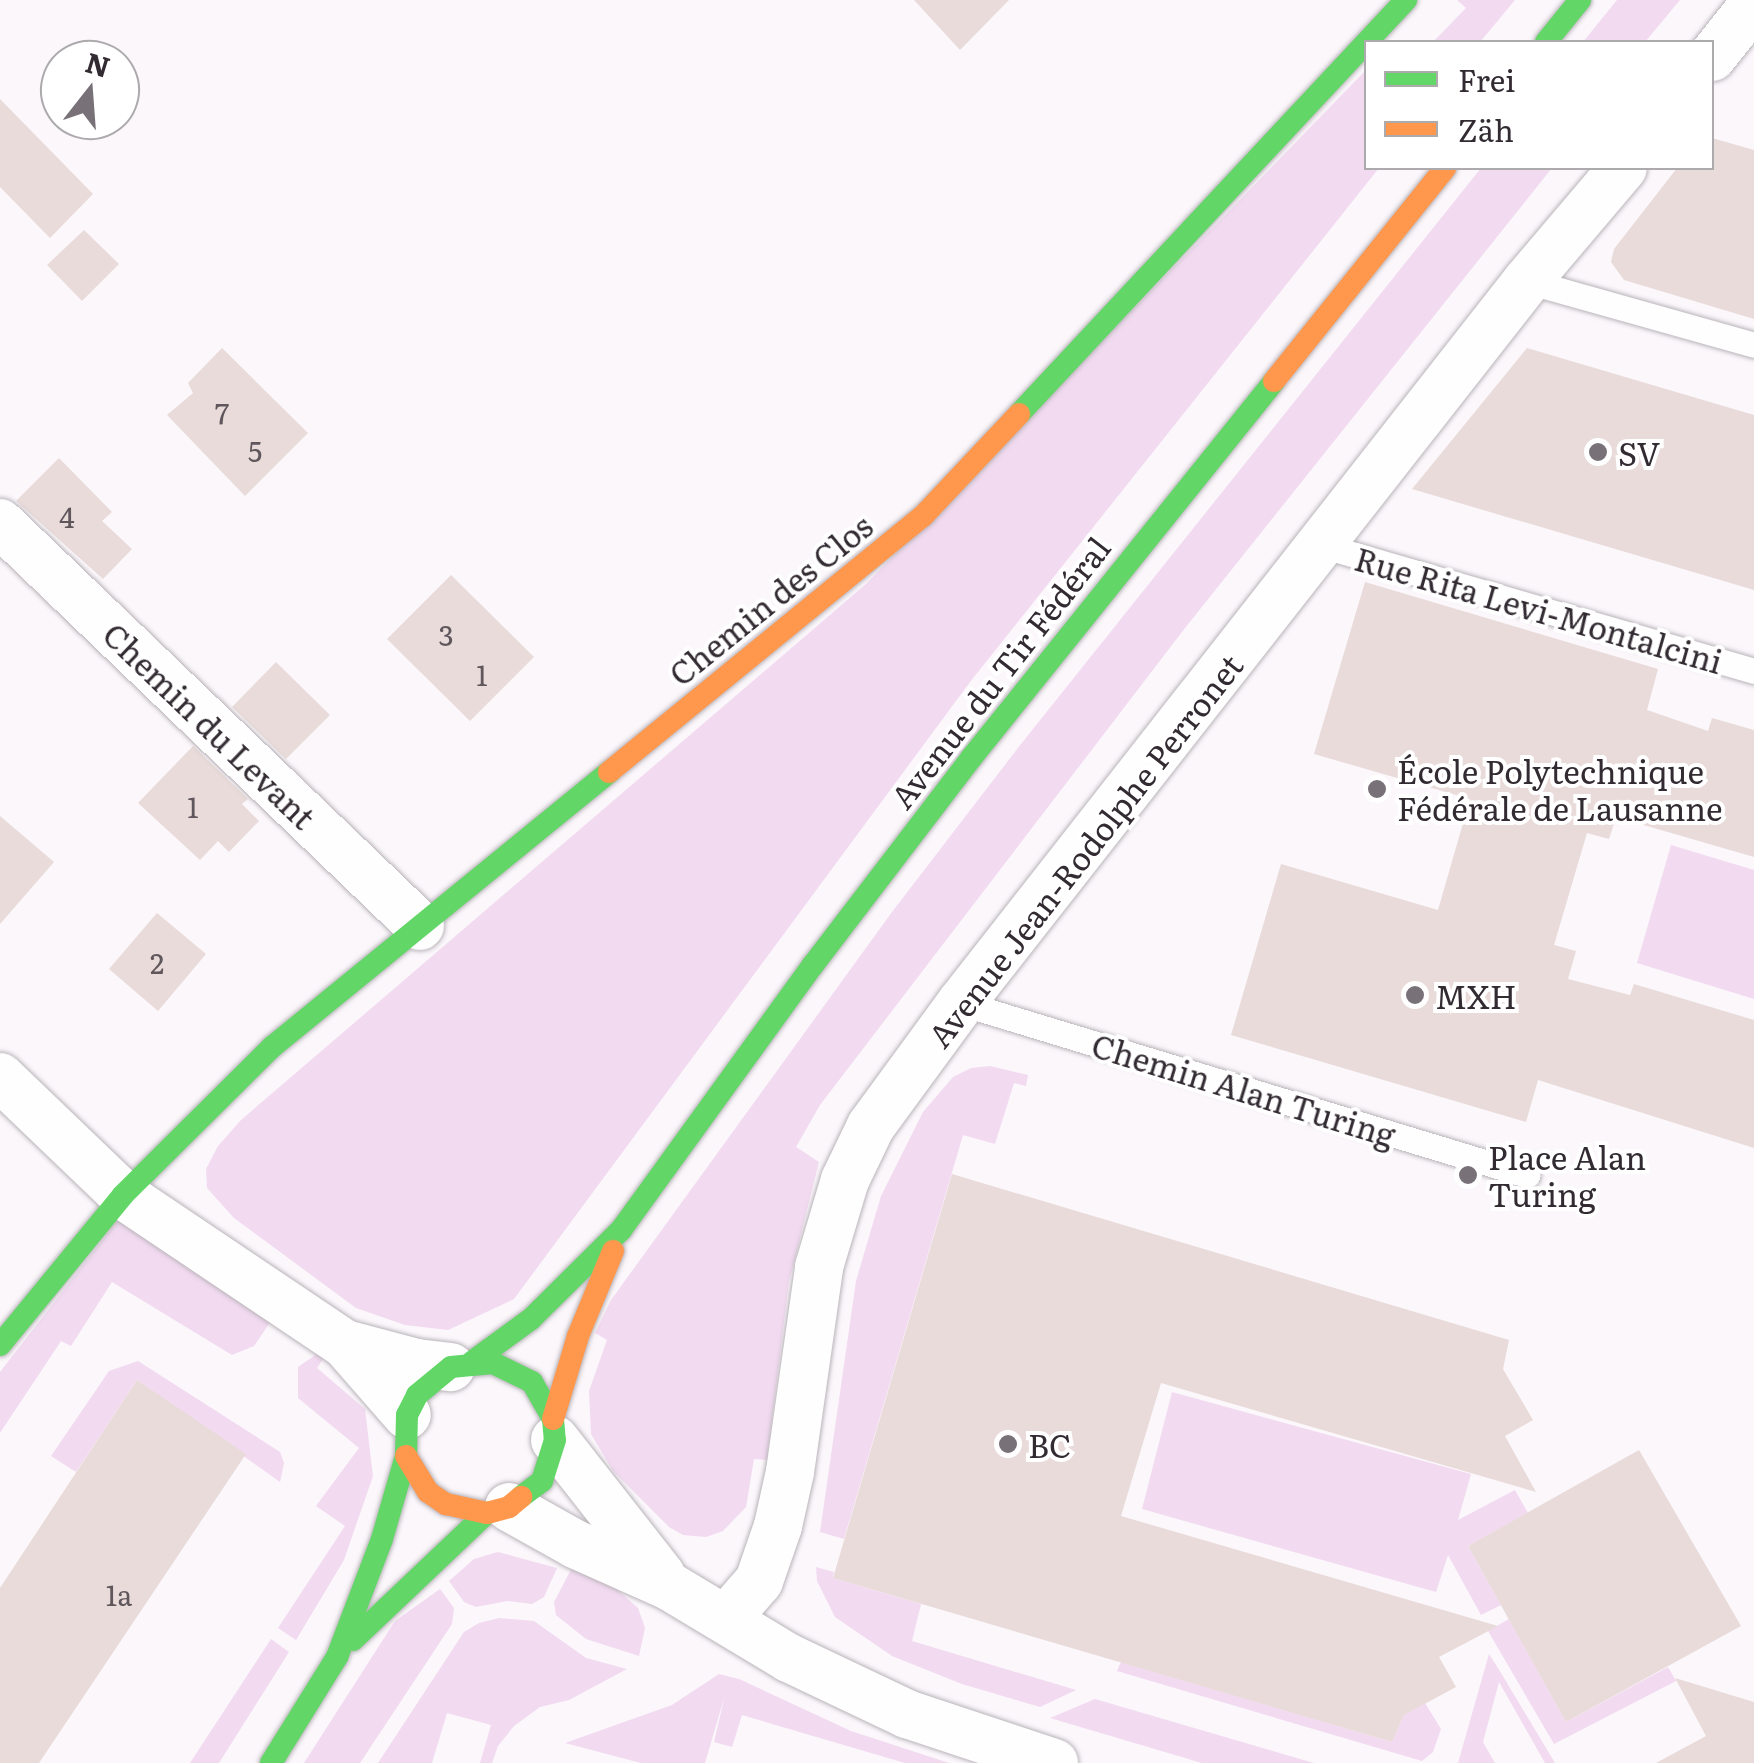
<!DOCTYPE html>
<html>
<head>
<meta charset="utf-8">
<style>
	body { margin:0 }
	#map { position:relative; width:1754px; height:1763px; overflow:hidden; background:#fbf7fb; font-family:Literata,serif }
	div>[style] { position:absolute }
	.green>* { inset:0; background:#f2daf1 }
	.building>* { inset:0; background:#e9dbda }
	.roads { filter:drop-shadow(0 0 2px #b9b4b9) drop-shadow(0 0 2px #b9b4b9) }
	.lane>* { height:25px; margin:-12.5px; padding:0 12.5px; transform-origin:12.5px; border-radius:12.5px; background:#fefefe }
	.street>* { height:48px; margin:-24px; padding:0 24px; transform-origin:24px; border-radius:24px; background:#fefefe }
	.fast>* { height:22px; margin:-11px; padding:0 11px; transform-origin:11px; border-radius:11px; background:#63d668 }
	.slow>* { height:22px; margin:-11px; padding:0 11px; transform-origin:11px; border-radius:11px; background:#ff974d }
	.dots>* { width:28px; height:28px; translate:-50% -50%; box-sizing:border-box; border:5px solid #fff; border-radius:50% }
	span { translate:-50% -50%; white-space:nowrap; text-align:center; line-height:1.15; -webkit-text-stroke:8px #fff; paint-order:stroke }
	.number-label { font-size:28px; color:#60575c }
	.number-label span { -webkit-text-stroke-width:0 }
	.poi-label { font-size:32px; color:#322b32 }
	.left { translate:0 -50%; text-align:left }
	.street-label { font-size:32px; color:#322b32 }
	.legend { position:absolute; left:1364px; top:40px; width:350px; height:130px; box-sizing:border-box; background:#fff; border:2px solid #adaaad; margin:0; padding:12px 18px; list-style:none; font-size:30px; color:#322b32 }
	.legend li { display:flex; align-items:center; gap:20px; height:50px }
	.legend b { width:50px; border:2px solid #adaaad }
	.north { position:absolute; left:40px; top:40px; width:100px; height:100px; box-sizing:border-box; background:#fff; border:2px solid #adaaad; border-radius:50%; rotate:17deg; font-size:28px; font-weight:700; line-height:40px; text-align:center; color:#322b32 }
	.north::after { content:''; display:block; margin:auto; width:35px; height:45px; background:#787278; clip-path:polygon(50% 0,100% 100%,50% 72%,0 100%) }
</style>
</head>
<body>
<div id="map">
	<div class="green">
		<div style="clip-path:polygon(1457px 0,1515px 0,1480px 42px,1433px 42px,1466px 8px)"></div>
		<div style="clip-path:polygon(1617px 0,1680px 0,1645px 42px,1583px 42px)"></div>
		<div style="clip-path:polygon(1366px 70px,1366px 168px,1379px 168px,970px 682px,514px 1299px,448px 1330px,405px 1325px,356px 1308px,234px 1218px,207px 1188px,206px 1169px,218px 1146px,241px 1120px,866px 584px)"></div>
		<div style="clip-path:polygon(1481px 168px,1552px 168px,1185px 628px,820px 1105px,796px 1147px,819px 1162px,789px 1282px,767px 1460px,754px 1459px,746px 1507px,723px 1531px,706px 1537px,683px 1535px,669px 1527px,613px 1471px,591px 1434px,589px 1391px,607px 1340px,595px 1333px,611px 1300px,892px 912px,1021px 744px)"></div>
		<div style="clip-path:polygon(1671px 845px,1754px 870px,1754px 999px,1637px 963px)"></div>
		<div style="clip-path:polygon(990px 1066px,1028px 1075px,1026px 1086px,1014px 1083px,995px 1144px,963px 1135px,844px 1539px,820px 1532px,856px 1281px,881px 1196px,923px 1112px,953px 1077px,971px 1068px)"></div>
		<div style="clip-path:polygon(121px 1216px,273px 1318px,254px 1346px,232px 1355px,112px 1282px,71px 1346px,61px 1341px,0 1433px,0 1372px)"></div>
		<div style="clip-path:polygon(317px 1354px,325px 1356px,317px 1368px,365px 1409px,373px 1476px,344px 1560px,296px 1640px,278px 1628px,345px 1526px,316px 1506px,359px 1448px,298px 1398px,298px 1367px)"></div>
		<div style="clip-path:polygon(138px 1361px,280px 1452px,284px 1463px,280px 1482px,137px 1380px,76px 1472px,51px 1456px,109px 1371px)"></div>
		<div style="clip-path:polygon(1172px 1392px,1471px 1474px,1458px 1520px,1515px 1490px,1528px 1513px,1468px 1546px,1501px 1605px,1481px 1615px,1448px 1555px,1436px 1592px,1142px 1509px)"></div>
		<div style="clip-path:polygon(498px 1552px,557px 1568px,544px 1597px,532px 1604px,507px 1601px,476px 1607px,464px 1602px,449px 1581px,474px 1559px)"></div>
		<div style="clip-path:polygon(574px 1564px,613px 1586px,638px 1608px,645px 1628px,639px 1656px,586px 1639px,556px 1615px,554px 1602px)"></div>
		<div style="clip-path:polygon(816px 1567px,834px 1572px,833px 1578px,921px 1604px,912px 1641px,1076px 1690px,1040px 1707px,962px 1684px,892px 1656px,835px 1617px,817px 1581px)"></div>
		<div style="clip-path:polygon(440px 1589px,454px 1608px,452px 1624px,360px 1763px,304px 1763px,395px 1621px)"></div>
		<div style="clip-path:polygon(499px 1618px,534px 1621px,586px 1658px,627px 1669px,569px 1700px,540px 1707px,514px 1726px,498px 1746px,492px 1763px,480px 1763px,491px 1725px,447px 1713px,432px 1763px,378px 1763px,464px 1632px,479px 1623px)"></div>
		<div style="clip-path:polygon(1509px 1619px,1566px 1722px,1668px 1667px,1676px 1681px,1554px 1744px,1488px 1631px)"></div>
		<div style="clip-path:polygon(271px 1639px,289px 1652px,219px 1763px,190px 1763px)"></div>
		<div style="clip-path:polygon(1489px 1654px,1501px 1673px,1555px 1763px,1545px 1763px,1499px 1682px,1483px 1742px,1495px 1763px,1458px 1763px)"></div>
		<div style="clip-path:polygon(1121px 1662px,1392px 1742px,1404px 1715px,1425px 1703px,1441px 1729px,1433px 1752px,1422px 1761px,1117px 1671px)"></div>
		<div style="clip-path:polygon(719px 1674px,739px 1679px,851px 1731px,949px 1763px,905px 1763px,742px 1715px,732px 1747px,714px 1742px,725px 1695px,705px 1763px,641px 1763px,565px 1743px,672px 1705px)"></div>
		<div style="clip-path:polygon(1095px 1699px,1314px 1763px,1202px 1763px,1050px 1718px)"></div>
	</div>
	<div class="building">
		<div style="clip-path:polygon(914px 0,1009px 0,960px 50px)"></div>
		<div style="clip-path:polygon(0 99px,93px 194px,50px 238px,0 187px)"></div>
		<div style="clip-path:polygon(1712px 138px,1754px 150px,1754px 319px,1624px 280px,1611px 262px,1614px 249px,1677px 168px,1712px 168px)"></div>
		<div style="clip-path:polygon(84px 230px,119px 264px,82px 301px,47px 265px)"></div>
		<div style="clip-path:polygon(222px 348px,308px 433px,245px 496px,167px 415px,193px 393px,188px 383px)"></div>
		<div style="clip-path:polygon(1527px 348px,1754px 415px,1754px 590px,1412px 489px)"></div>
		<div style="clip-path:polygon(59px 458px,112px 512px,102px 521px,132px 549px,103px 579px,16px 501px)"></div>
		<div style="clip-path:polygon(451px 575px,534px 657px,470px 721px,387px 639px)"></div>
		<div style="clip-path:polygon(1365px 582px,1658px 669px,1647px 710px,1708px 731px,1712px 718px,1754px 730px,1754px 857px,1616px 817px,1609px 839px,1587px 833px,1554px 945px,1576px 951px,1568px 979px,1630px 995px,1634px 984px,1754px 1020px,1754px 1148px,1538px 1080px,1526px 1122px,1231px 1035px,1281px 864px,1438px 910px,1470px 799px,1314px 754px)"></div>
		<div style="clip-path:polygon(276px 662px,330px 715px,286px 759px,232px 707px)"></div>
		<div style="clip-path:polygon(193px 746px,248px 799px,242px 804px,259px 821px,229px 852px,218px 841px,200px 860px,138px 803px)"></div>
		<div style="clip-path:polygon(0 816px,54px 862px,0 924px)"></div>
		<div style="clip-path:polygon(157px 913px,206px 954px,158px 1011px,109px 969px)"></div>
		<div style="clip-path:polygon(952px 1174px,1509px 1340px,1503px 1369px,1533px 1420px,1505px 1436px,1536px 1492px,1161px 1383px,1121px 1516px,1498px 1626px,1439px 1657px,1456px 1687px,1404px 1715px,1392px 1742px,833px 1578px)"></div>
		<div style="clip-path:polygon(137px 1380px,246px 1454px,39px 1763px,0 1763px,0 1588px)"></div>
		<div style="clip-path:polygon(1639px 1450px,1741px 1626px,1566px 1722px,1468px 1546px)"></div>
		<div style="clip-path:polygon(1675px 1678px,1754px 1702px,1754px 1763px,1656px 1763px,1706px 1736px)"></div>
	</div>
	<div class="roads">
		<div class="lane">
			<div style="left:1527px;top:281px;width:236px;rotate:15.7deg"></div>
			<div style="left:1324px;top:546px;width:448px;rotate:16.2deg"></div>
			<div style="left:961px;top:1003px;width:592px;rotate:16.9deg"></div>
		</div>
		<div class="street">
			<div style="left:1712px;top:57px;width:68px;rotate:-51.6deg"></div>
			<div style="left:0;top:523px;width:582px;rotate:43.82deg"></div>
			<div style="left:0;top:1077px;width:170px;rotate:43.8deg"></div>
			<div style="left:123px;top:1195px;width:267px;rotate:33.9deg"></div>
			<div style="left:345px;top:1344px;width:94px;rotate:48.9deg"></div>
			<div style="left:345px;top:1344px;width:74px;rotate:14.8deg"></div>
			<div style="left:417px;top:1363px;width:34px;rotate:7deg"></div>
			<div style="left:555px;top:1440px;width:172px;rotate:51.9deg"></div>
			<div style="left:509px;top:1507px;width:76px;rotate:29.3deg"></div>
			<div style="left:575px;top:1544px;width:103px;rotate:24.1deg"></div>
			<div style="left:669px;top:1586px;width:140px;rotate:31deg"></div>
			<div style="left:789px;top:1658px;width:131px;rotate:25.4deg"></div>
			<div style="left:907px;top:1714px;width:155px;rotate:18.4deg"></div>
			<div style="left:726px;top:1619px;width:50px;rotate:-49deg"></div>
			<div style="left:759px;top:1581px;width:58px;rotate:-70.9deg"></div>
			<div style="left:778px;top:1526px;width:55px;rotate:-77.5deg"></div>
			<div style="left:790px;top:1472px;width:207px;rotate:-81.9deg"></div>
			<div style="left:819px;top:1267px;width:91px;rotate:-73.4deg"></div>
			<div style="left:845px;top:1180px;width:60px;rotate:-64.3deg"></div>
			<div style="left:871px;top:1126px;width:152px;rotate:-53.8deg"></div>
			<div style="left:961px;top:1003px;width:917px;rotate:-51.91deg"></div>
			<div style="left:1527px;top:281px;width:148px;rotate:-49.7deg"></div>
		</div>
		<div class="fast">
			<div style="left:1546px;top:42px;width:54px;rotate:-51deg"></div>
			<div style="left:1019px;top:414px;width:567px;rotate:-46.93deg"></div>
			<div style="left:0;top:1345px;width:194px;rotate:-50.6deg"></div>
			<div style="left:123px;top:1195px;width:210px;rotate:-44.8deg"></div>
			<div style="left:272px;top:1047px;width:435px;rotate:-39.2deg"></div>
			<div style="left:472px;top:1362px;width:73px;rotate:-36.1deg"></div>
			<div style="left:531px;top:1319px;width:127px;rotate:-44.7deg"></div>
			<div style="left:621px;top:1230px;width:327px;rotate:-54.1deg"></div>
			<div style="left:813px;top:965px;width:262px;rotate:-52.6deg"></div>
			<div style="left:972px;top:757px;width:482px;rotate:-51.2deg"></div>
			<div style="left:353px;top:1640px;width:185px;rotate:-43.5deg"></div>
			<div style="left:271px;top:1763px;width:125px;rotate:-58.1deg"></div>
			<div style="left:337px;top:1657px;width:126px;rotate:-69.1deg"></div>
			<div style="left:382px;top:1539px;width:86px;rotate:-73.9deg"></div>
			<div style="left:406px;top:1456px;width:41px;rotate:-88.6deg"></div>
			<div style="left:407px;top:1415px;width:22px;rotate:-63deg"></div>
			<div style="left:417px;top:1395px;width:44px;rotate:-39.5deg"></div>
			<div style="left:451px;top:1367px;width:42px;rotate:-5.4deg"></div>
			<div style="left:493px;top:1363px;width:43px;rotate:26deg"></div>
			<div style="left:532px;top:1382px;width:43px;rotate:60.4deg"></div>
			<div style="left:553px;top:1419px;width:21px;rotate:85deg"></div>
			<div style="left:555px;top:1440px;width:43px;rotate:107.6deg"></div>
			<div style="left:542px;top:1481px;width:26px;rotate:143deg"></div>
		</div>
		<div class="slow">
			<div style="left:1274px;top:381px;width:273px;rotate:-51.2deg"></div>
			<div style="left:609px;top:772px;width:405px;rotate:-39.2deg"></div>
			<div style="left:923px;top:516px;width:140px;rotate:-46.7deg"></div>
			<div style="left:553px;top:1419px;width:87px;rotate:-73.2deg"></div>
			<div style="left:578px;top:1336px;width:92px;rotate:-67.6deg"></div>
			<div style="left:406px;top:1456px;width:42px;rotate:58.6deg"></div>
			<div style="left:428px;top:1492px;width:22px;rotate:34deg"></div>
			<div style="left:446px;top:1504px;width:42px;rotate:12.4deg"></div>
			<div style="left:487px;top:1513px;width:23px;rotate:-15deg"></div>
			<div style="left:509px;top:1507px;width:16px;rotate:-40deg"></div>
		</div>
	</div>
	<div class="dots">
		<div style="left:1598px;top:452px;background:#787278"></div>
		<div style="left:1377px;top:789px;background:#787278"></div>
		<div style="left:1415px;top:995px;background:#787278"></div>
		<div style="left:1468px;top:1175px;background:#787278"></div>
		<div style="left:1008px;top:1444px;background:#787278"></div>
	</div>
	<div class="number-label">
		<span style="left:222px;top:412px">7</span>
		<span style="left:255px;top:450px">5</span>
		<span style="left:67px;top:516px">4</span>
		<span style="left:446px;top:634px">3</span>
		<span style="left:482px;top:674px">1</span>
		<span style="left:193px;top:806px">1</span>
		<span style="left:157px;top:962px">2</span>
		<span style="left:119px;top:1594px">1a</span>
	</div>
	<div class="poi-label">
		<span class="left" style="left:1618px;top:452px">SV</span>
		<span class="left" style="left:1397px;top:789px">École Polytechnique<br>Fédérale de Lausanne</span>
		<span class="left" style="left:1435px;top:995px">MXH</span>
		<span class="left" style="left:1488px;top:1175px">Place Alan<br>Turing</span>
		<span class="left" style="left:1028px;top:1444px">BC</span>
	</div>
	<div class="street-label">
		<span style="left:770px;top:599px;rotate:-39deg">Chemin des Clos</span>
		<span style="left:1539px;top:609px;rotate:16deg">Rue Rita Levi-Montalcini</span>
		<span style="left:999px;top:672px;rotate:-52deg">Avenue du Tir Fédéral</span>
		<span style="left:210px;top:725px;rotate:44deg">Chemin du Levant</span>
		<span style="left:1084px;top:850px;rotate:-52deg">Avenue Jean-Rodolphe Perronet</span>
		<span style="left:1244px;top:1089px;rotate:17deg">Chemin Alan Turing</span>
	</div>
	<ul class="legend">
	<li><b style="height:12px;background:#63d668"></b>Frei</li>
	<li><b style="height:12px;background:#ff974d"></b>Zäh</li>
	</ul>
	<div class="north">N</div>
</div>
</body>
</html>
